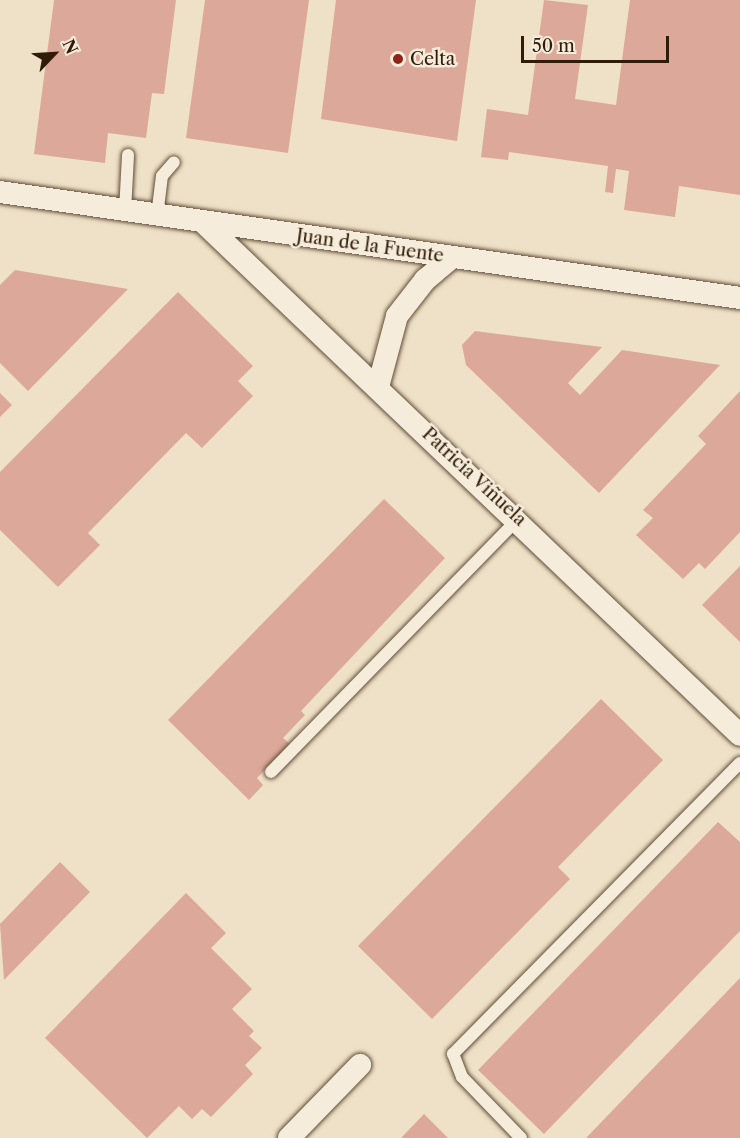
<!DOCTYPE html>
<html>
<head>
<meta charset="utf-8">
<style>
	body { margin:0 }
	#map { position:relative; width:740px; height:1138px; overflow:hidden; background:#efe1c7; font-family:"Libre Caslon Text",serif }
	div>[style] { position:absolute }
	.building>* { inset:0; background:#dca899 }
	.roads { filter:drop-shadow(0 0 2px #604d38) drop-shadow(0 0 2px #604d38) }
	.lane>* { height:12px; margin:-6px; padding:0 6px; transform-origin:6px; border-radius:6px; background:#f5ecdb }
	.street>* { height:22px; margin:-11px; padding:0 11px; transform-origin:11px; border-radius:11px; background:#f5ecdb }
	.dots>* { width:16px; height:16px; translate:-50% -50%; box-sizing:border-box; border:3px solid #f5ecdb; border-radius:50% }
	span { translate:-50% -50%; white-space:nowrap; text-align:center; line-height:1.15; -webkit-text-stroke:5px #f5ecdb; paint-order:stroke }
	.poi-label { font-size:18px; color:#301c08 }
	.left { translate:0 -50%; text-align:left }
	.street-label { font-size:18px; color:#301c08 }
	.north { position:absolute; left:24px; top:24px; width:60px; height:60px; -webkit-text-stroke:4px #f5ecdb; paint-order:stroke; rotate:65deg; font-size:16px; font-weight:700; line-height:24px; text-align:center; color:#301c08 }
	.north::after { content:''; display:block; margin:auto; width:21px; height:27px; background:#301c08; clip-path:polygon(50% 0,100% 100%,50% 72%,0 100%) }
	.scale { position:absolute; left:521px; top:36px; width:148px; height:27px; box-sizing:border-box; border:3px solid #301c08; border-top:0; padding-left:8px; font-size:18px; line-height:21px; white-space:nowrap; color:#301c08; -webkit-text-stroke:4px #f5ecdb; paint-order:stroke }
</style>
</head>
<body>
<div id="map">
	<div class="building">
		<div style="clip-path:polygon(54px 0,176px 0,164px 94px,152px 93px,146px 138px,108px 133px,105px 163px,34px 154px)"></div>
		<div style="clip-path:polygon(205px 0,309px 0,288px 153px,186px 138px)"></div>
		<div style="clip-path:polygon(336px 0,476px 0,457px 141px,321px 119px)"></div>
		<div style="clip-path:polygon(544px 0,588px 5px,575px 99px,616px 105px,630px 0,740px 0,740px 195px,679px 186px,675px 217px,624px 210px,629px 171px,616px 169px,613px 193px,605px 192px,608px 166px,509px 152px,508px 160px,481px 157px,487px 109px,528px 115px)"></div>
		<div style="clip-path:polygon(15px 270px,128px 289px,28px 391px,0 363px,0 285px)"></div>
		<div style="clip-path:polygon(178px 292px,253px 366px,238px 381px,253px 396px,202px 448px,186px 433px,88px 533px,100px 545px,58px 587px,0 530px,0 472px)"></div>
		<div style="clip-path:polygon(475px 331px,602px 347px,568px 383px,580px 395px,622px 350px,720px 365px,599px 493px,466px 365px,462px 345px)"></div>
		<div style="clip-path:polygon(740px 391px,740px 532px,705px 569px,699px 563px,683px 579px,636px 535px,653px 518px,643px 510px,706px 444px,698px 436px)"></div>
		<div style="clip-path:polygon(0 393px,12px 405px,0 417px)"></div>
		<div style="clip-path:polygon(384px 499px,445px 558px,301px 711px,305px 715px,283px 738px,290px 744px,257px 778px,263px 785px,249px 800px,168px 720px)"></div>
		<div style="clip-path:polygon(740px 566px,740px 642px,702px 605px)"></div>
		<div style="clip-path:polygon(601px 699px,663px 760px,558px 867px,570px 879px,432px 1019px,358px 946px)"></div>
		<div style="clip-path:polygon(718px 822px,740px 842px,740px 931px,544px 1134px,478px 1070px)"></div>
		<div style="clip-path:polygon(60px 862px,90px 892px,4px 980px,0 924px)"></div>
		<div style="clip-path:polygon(186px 893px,226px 933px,211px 948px,252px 989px,232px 1009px,254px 1031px,249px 1036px,262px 1048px,245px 1065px,253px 1074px,211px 1117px,202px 1109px,192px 1119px,179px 1106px,147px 1138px,45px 1038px)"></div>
		<div style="clip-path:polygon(740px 978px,740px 1138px,586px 1138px)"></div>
		<div style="clip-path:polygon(424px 1114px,448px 1138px,401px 1138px)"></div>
	</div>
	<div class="roads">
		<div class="lane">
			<div style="left:125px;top:211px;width:56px;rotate:-86.9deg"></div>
			<div style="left:157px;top:216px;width:40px;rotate:-82.9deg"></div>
			<div style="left:162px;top:176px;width:18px;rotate:-49deg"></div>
			<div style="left:271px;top:772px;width:354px;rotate:-45.7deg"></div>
			<div style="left:521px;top:1138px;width:85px;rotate:-134deg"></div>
			<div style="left:462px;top:1077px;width:25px;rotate:-111deg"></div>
			<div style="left:453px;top:1054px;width:409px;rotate:-45.4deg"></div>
		</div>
		<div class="street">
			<div style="left:0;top:192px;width:748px;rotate:8.15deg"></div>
			<div style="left:204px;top:223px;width:741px;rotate:43.69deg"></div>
			<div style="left:378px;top:387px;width:73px;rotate:-75deg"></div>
			<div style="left:397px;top:316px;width:46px;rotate:-52.1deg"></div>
			<div style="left:425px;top:280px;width:35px;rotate:-40deg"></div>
			<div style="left:289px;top:1138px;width:102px;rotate:-45.8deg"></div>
		</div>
	</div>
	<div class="dots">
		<div style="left:398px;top:59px;background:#8f2418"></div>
	</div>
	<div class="poi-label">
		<span class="left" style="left:410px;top:59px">Celta</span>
	</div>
	<div class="street-label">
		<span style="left:370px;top:246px;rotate:8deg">Juan de la Fuente</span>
		<span style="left:474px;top:477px;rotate:43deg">Patricia Viñuela</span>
	</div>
	<div class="north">N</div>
	<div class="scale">50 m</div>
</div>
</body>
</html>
